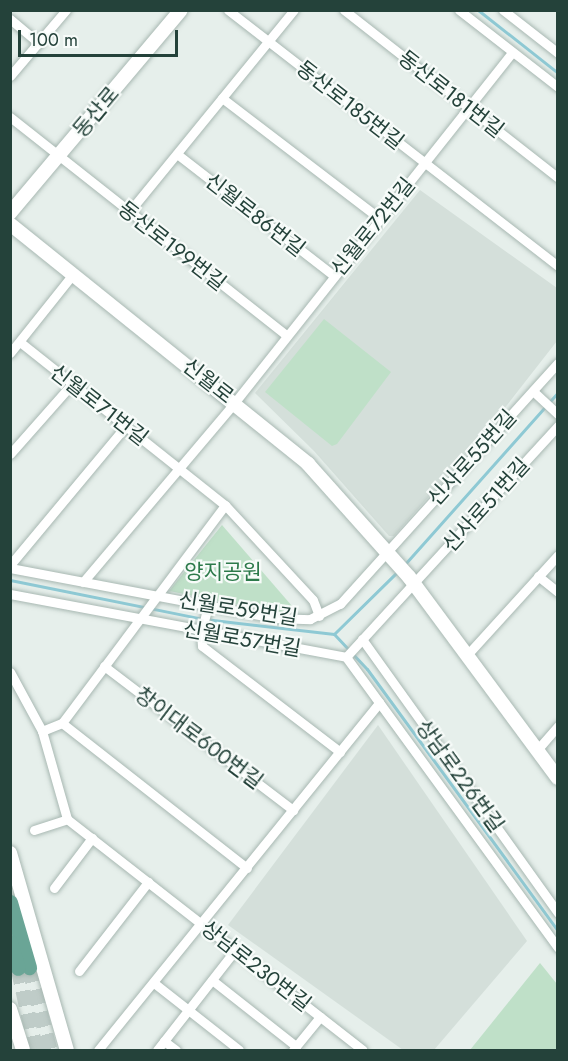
<!DOCTYPE html>
<html>
<head>
<meta charset="utf-8">
<style>
	body { margin:0 }
	#map { position:relative; width:568px; height:1061px; overflow:hidden; background:#e6efeb; font-family:Jost,"Noto Sans KR",sans-serif }
	div>[style] { position:absolute }
	.built>* { inset:0; background:#d4dfda }
	.green>* { inset:0; background:#bfe0c8 }
	.stream>* { height:3px; margin:-1.5px; padding:0 1.5px; transform-origin:1.5px; border-radius:1.5px; background:#8ec9d4 }
	.primary-tunnel>* { height:15px; margin-top:-7.5px; transform-origin:0; background:repeating-linear-gradient(90deg,#bfccc8 0 15px,transparent 0 23px) }
	.roads { filter:drop-shadow(0 0 2px #a8b8b2) drop-shadow(0 0 2px #a8b8b2) }
	.street>* { height:9px; margin:-4.5px; padding:0 4.5px; transform-origin:4.5px; border-radius:4.5px; background:#fff }
	.secondary>* { height:14px; margin:-7px; padding:0 7px; transform-origin:7px; border-radius:7px; background:#fff }
	.primary>* { height:15px; margin:-7.5px; padding:0 7.5px; transform-origin:7.5px; border-radius:7.5px; background:#6aa596 }
	span { translate:-50% -50%; white-space:nowrap; text-align:center; line-height:1.15; -webkit-text-stroke:4.5px #f7fbf9; paint-order:stroke }
	.street-label { font-size:21px; color:#24423a }
	.park-label { font-size:21px; color:#2d7a4b }
	.frame { position:absolute; inset:0; border:12px solid #24423a; pointer-events:none }
	.scale { position:absolute; left:18px; top:30px; width:160px; height:27px; box-sizing:border-box; border:3px solid #24423a; border-top:0; padding-left:8px; font-size:18px; line-height:21px; white-space:nowrap; color:#24423a; -webkit-text-stroke:4px #f7fbf9; paint-order:stroke }
</style>
</head>
<body>
<div id="map">
	<div class="built">
		<div style="clip-path:polygon(420px 190px,557px 288px,557px 341px,486px 432px,394px 536px,389px 536px,314px 451px,255px 393px)"></div>
		<div style="clip-path:polygon(378px 725px,527px 941px,434px 1050px,403px 1050px,228px 925px)"></div>
	</div>
	<div class="green">
		<div style="clip-path:polygon(324px 319px,391px 372px,337px 444px,332px 446px,265px 392px)"></div>
		<div style="clip-path:polygon(222px 525px,292px 606px,285px 614px,169px 591px)"></div>
		<div style="clip-path:polygon(540px 963px,557px 984px,557px 1050px,470px 1050px)"></div>
	</div>
	<div class="stream">
		<div style="left:478px;top:10px;width:102px;rotate:38.2deg"></div>
		<div style="left:405px;top:564px;width:230px;rotate:-48.3deg"></div>
		<div style="left:10px;top:580px;width:198px;rotate:11.4deg"></div>
		<div style="left:204px;top:619px;width:131px;rotate:6.6deg"></div>
		<div style="left:334px;top:634px;width:90px;rotate:-44.5deg"></div>
		<div style="left:334px;top:634px;width:48px;rotate:46.7deg"></div>
		<div style="left:367px;top:669px;width:324px;rotate:53.9deg"></div>
	</div>
	<div class="primary-tunnel">
		<div style="left:29px;top:967px;width:86px;rotate:75.8deg"></div>
		<div style="left:18px;top:968px;width:84px;rotate:77.6deg"></div>
	</div>
	<div class="roads">
		<div class="street">
			<div style="left:228px;top:10px;width:418px;rotate:37.8deg"></div>
			<div style="left:344px;top:10px;width:272px;rotate:38.1deg"></div>
			<div style="left:459px;top:10px;width:125px;rotate:37.9deg"></div>
			<div style="left:503px;top:10px;width:70px;rotate:38deg"></div>
			<div style="left:10px;top:19px;width:38px;rotate:40deg"></div>
			<div style="left:10px;top:76px;width:87px;rotate:-49.7deg"></div>
			<div style="left:222px;top:98px;width:199px;rotate:37.4deg"></div>
			<div style="left:10px;top:117px;width:353px;rotate:38.3deg"></div>
			<div style="left:177px;top:154px;width:199px;rotate:37.8deg"></div>
			<div style="left:129px;top:212px;width:261px;rotate:-50.8deg"></div>
			<div style="left:20px;top:342px;width:262px;rotate:38.5deg"></div>
			<div style="left:225px;top:505px;width:129px;rotate:47.2deg"></div>
			<div style="left:313px;top:600px;width:17px;rotate:69deg"></div>
			<div style="left:10px;top:353px;width:101px;rotate:-51.4deg"></div>
			<div style="left:533px;top:391px;width:34px;rotate:43deg"></div>
			<div style="left:10px;top:454px;width:94px;rotate:-48.5deg"></div>
			<div style="left:10px;top:565px;width:181px;rotate:-50.2deg"></div>
			<div style="left:10px;top:568px;width:270px;rotate:10.7deg"></div>
			<div style="left:275px;top:618px;width:35px;rotate:2deg"></div>
			<div style="left:310px;top:619px;width:34px;rotate:-27deg"></div>
			<div style="left:340px;top:604px;width:325px;rotate:-47.9deg"></div>
			<div style="left:538px;top:576px;width:26px;rotate:39deg"></div>
			<div style="left:83px;top:582px;width:236px;rotate:-49.8deg"></div>
			<div style="left:235px;top:402px;width:446px;rotate:-51.6deg"></div>
			<div style="left:10px;top:594px;width:342px;rotate:10.6deg"></div>
			<div style="left:346px;top:657px;width:314px;rotate:-47.5deg"></div>
			<div style="left:208px;top:606px;width:27px;rotate:105deg"></div>
			<div style="left:201px;top:632px;width:14px;rotate:86deg"></div>
			<div style="left:202px;top:646px;width:174px;rotate:37.5deg"></div>
			<div style="left:362px;top:639px;width:337px;rotate:54.4deg"></div>
			<div style="left:467px;top:655px;width:135px;rotate:-47.7deg"></div>
			<div style="left:346px;top:657px;width:360px;rotate:53.9deg"></div>
			<div style="left:104px;top:666px;width:238px;rotate:37.3deg"></div>
			<div style="left:10px;top:672px;width:67px;rotate:61.5deg"></div>
			<div style="left:42px;top:731px;width:91px;rotate:74.1deg"></div>
			<div style="left:67px;top:819px;width:375px;rotate:38deg"></div>
			<div style="left:62px;top:723px;width:235px;rotate:38.1deg"></div>
			<div style="left:42px;top:731px;width:22px;rotate:-22deg"></div>
			<div style="left:62px;top:723px;width:272px;rotate:-53.2deg"></div>
			<div style="left:537px;top:750px;width:32px;rotate:-49deg"></div>
			<div style="left:34px;top:830px;width:35px;rotate:-18deg"></div>
			<div style="left:54px;top:888px;width:63px;rotate:-52.8deg"></div>
			<div style="left:79px;top:971px;width:113px;rotate:-52.2deg"></div>
			<div style="left:212px;top:980px;width:107px;rotate:38.2deg"></div>
			<div style="left:154px;top:983px;width:108px;rotate:38.2deg"></div>
			<div style="left:164px;top:1041px;width:15px;rotate:37deg"></div>
			<div style="left:98px;top:1050px;width:447px;rotate:-51deg"></div>
			<div style="left:157px;top:1050px;width:127px;rotate:-52deg"></div>
			<div style="left:293px;top:1050px;width:43px;rotate:-50.7deg"></div>
		</div>
		<div class="secondary">
			<div style="left:10px;top:213px;width:265px;rotate:-49.9deg"></div>
			<div style="left:10px;top:224px;width:383px;rotate:38.8deg"></div>
			<div style="left:308px;top:464px;width:152px;rotate:48.2deg"></div>
			<div style="left:409px;top:577px;width:250px;rotate:53.5deg"></div>
			<div style="left:10px;top:853px;width:205px;rotate:73.9deg"></div>
			<div style="left:10px;top:1009px;width:43px;rotate:72.4deg"></div>
		</div>
		<div class="primary">
			<div style="left:10px;top:902px;width:68px;rotate:73.7deg"></div>
			<div style="left:10px;top:942px;width:27px;rotate:73deg"></div>
		</div>
	</div>
	<div class="street-label">
		<span style="left:451px;top:94px;rotate:38deg">동산로181번길</span>
		<span style="left:350px;top:105px;rotate:38deg">동산로185번길</span>
		<span style="left:96px;top:112px;rotate:-50deg">동산로</span>
		<span style="left:255px;top:215px;rotate:38deg">신월로86번길</span>
		<span style="left:373px;top:227px;rotate:-51deg">신월로72번길</span>
		<span style="left:172px;top:246px;rotate:38deg">동산로199번길</span>
		<span style="left:208px;top:381px;rotate:38deg">신월로</span>
		<span style="left:99px;top:405px;rotate:38deg">신월로71번길</span>
		<span style="left:472px;top:458px;rotate:-48deg">신사로55번길</span>
		<span style="left:486px;top:505px;rotate:-48deg">신사로51번길</span>
		<span style="left:238px;top:609px;rotate:9deg">신월로59번길</span>
		<span style="left:242px;top:639px;rotate:10deg">신월로57번길</span>
		<span style="left:199px;top:738px;rotate:37deg">창이대로600번길</span>
		<span style="left:460px;top:776px;rotate:54deg">상남로226번길</span>
		<span style="left:256px;top:966px;rotate:38deg">상남로230번길</span>
	</div>
	<div class="park-label">
		<span style="left:223px;top:572px">양지공원</span>
	</div>
	<div class="frame"></div>
	<div class="scale">100 m</div>
</div>
</body>
</html>
